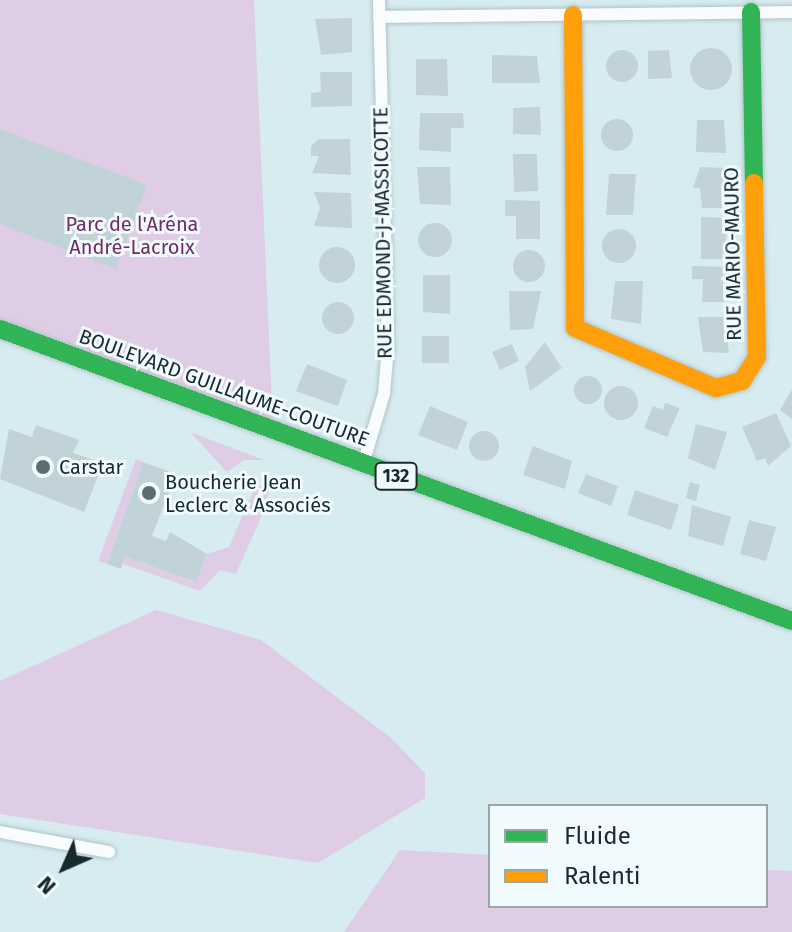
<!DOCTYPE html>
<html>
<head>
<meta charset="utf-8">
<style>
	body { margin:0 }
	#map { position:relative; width:792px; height:932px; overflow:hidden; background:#d7ecf1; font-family:"Fira Sans",sans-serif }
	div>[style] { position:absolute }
	.green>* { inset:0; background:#dfcde5 }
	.building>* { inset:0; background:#c1d3d8 }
	.round { border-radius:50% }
	.roads { filter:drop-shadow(0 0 2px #b2c4c8) drop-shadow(0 0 2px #b2c4c8) }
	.street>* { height:12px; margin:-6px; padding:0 6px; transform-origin:6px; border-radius:6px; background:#f9fcfd }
	.fast>* { height:18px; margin:-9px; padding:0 9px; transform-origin:9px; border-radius:9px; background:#30b455 }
	.slow>* { height:18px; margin:-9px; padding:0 9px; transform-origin:9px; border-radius:9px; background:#ff9f0a }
	.dots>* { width:22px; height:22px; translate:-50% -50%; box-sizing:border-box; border:4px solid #f1fafc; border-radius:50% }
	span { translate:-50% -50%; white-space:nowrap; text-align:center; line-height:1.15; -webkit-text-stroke:6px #f1fafc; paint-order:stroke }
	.shield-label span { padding:2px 6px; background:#f1fafc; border:2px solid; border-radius:6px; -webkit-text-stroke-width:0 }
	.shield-label { font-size:18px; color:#172a2e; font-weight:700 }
	.park-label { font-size:20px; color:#722a69 }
	.street-label { font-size:20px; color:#172a2e }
	.poi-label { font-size:20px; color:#172a2e }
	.left { translate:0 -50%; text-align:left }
	.legend { position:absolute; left:488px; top:804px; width:280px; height:104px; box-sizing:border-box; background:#f1fafc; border:2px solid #9aa7aa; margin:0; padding:10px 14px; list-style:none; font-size:24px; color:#172a2e }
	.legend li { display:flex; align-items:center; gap:16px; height:40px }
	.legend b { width:40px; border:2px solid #9aa7aa }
	.north { position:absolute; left:24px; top:828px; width:80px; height:80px; -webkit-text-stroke:6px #f1fafc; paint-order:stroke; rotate:225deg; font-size:22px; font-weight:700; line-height:32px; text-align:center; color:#172a2e }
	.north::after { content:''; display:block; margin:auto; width:28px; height:36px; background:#172a2e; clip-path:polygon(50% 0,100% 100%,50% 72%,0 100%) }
</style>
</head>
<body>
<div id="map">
	<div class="green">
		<div style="clip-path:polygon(0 0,254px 0,273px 427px,0 329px)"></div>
		<div style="clip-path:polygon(190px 432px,264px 460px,244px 460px,227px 472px)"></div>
		<div style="clip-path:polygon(136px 459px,143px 462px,107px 564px,98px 561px)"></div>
		<div style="clip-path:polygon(256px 485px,269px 490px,266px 506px,236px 574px,220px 570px,200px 591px,123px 564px,125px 557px,195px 582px,207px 554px,229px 547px)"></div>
		<div style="clip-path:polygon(156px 610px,261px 640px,390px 737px,425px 773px,425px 798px,318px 863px,0 814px,0 681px)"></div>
		<div style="clip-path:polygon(400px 850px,490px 855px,490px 906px,766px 906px,766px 870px,792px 871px,792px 932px,344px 932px)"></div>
	</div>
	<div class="building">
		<div style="clip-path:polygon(352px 18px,352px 52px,321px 55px,315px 19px)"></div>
		<div class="round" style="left:690px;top:48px;width:42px;height:42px"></div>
		<div class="round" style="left:606px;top:50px;width:32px;height:32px"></div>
		<div style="clip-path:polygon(669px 50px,672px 78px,648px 79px,648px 51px)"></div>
		<div style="clip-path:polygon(492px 55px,537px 56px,540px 83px,492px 83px)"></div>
		<div style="clip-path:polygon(416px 59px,447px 59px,448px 96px,416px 95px)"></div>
		<div style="clip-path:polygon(320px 72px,352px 72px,352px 106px,311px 107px,311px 93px,321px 92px)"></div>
		<div style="clip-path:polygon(540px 107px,541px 135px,513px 134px,513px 108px)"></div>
		<div style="clip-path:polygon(420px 113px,463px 113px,464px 128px,451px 128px,451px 152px,419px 150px)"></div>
		<div class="round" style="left:601px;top:119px;width:32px;height:32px"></div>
		<div style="clip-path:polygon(697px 120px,724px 120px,726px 153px,696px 152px)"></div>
		<div style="clip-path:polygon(0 129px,147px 185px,116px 269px,0 224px)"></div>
		<div style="clip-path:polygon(319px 139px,350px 139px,351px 175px,312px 173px,319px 156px,311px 156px,311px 146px)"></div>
		<div style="clip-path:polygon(513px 154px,537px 154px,538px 191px,514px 192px)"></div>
		<div style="clip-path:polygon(417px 167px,450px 167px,451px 205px,420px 204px)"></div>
		<div style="clip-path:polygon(700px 167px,725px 168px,727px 208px,702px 208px,700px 188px,693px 188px)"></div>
		<div style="clip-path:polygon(609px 174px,636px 174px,633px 215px,606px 215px)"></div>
		<div style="clip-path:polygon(314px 192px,351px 193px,352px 228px,314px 226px,320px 208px)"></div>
		<div style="clip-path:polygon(505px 200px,540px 201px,540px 239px,516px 239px,516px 216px,505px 216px)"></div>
		<div style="clip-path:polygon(701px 217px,728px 218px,724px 259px,701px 259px)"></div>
		<div class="round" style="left:418px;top:223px;width:34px;height:34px"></div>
		<div class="round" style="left:602px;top:229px;width:34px;height:34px"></div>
		<div class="round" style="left:319px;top:247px;width:36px;height:36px"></div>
		<div class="round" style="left:513px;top:250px;width:32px;height:32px"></div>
		<div style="clip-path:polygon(692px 266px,730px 267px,724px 302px,702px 302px,703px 279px,692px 279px)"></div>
		<div style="clip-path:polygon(423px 275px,450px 275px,450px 314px,423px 312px)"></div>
		<div style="clip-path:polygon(615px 281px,643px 281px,641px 324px,611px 319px)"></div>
		<div style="clip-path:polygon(509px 291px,541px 291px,533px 329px,510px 330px)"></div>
		<div class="round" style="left:322px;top:302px;width:32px;height:32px"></div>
		<div style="clip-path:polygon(698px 317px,725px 317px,729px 353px,703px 352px)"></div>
		<div style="clip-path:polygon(422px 336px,449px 336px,449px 363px,422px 363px)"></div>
		<div style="clip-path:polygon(545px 342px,562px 368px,530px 391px,525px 367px)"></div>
		<div style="clip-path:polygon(512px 344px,519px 361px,500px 370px,492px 352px)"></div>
		<div style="clip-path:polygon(307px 364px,347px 380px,338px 406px,296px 391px)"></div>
		<div class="round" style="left:574px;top:376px;width:28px;height:28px"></div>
		<div class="round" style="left:604px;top:386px;width:34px;height:34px"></div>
		<div style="clip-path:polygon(792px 389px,792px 419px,780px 410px)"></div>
		<div style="clip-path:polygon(665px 403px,680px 408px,667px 437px,644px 428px,653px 406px,663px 410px)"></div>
		<div style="clip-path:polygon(430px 406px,468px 422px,457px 450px,418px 435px)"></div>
		<div style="clip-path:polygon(776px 413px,791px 446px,768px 466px,765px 458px,757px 461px,742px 427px)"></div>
		<div style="clip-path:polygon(696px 424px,727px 432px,715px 470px,688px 458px)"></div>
		<div style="clip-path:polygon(36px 425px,79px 440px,73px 453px,103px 463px,84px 512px,0 479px,9px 429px,32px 437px)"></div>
		<div class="round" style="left:469px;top:431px;width:30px;height:30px"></div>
		<div style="clip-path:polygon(533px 446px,572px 461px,565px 489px,523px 475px)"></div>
		<div style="clip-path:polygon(143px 462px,176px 474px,152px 536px,166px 541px,170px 532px,207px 554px,196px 582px,125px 557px,121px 569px,107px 564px)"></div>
		<div style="clip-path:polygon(586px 474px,618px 486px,611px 506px,578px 493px)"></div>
		<div style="clip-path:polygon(690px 482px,700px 485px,696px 501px,686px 498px)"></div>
		<div style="clip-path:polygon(635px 490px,679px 505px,671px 530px,627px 515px)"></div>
		<div style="clip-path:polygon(692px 505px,731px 517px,723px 546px,688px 536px)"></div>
		<div style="clip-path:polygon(749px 520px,776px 527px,766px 561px,740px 554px)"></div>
	</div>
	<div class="roads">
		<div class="street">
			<div style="left:379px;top:17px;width:413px;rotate:-0.7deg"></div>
			<div style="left:363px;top:464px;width:73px;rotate:-73.3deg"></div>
			<div style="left:384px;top:394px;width:49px;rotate:-85.3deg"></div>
			<div style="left:388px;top:345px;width:345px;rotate:-91.5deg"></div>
			<div style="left:0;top:832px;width:111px;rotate:10.4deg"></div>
		</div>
		<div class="fast">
			<div style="left:751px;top:12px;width:171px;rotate:89deg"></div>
			<div style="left:0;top:329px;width:844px;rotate:20.24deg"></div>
		</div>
		<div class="slow">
			<div style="left:573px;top:15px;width:313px;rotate:89.6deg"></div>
			<div style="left:575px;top:328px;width:153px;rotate:23.1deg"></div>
			<div style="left:716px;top:388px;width:27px;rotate:-15deg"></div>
			<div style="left:742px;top:381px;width:28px;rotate:-58deg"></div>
			<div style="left:757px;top:357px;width:174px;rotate:-91deg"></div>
		</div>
	</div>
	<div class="dots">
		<div style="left:43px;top:467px;background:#5a6e72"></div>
		<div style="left:149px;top:493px;background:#5a6e72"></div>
	</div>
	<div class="shield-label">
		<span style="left:396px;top:476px">132</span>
	</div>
	<div class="park-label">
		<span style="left:132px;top:236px">Parc de l'Aréna<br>André-Lacroix</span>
	</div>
	<div class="street-label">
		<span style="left:383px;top:233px;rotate:-91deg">RUE EDMOND-J-MASSICOTTE</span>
		<span style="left:733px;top:254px;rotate:-91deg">RUE MARIO-MAURO</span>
		<span style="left:224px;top:388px;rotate:20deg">BOULEVARD GUILLAUME-COUTURE</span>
	</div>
	<div class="poi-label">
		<span class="left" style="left:59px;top:467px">Carstar</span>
		<span class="left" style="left:165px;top:494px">Boucherie Jean<br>Leclerc &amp; Associés</span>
	</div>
	<ul class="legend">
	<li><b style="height:10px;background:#30b455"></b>Fluide</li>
	<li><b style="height:10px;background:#ff9f0a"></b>Ralenti</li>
	</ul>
	<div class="north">N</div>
</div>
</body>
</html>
